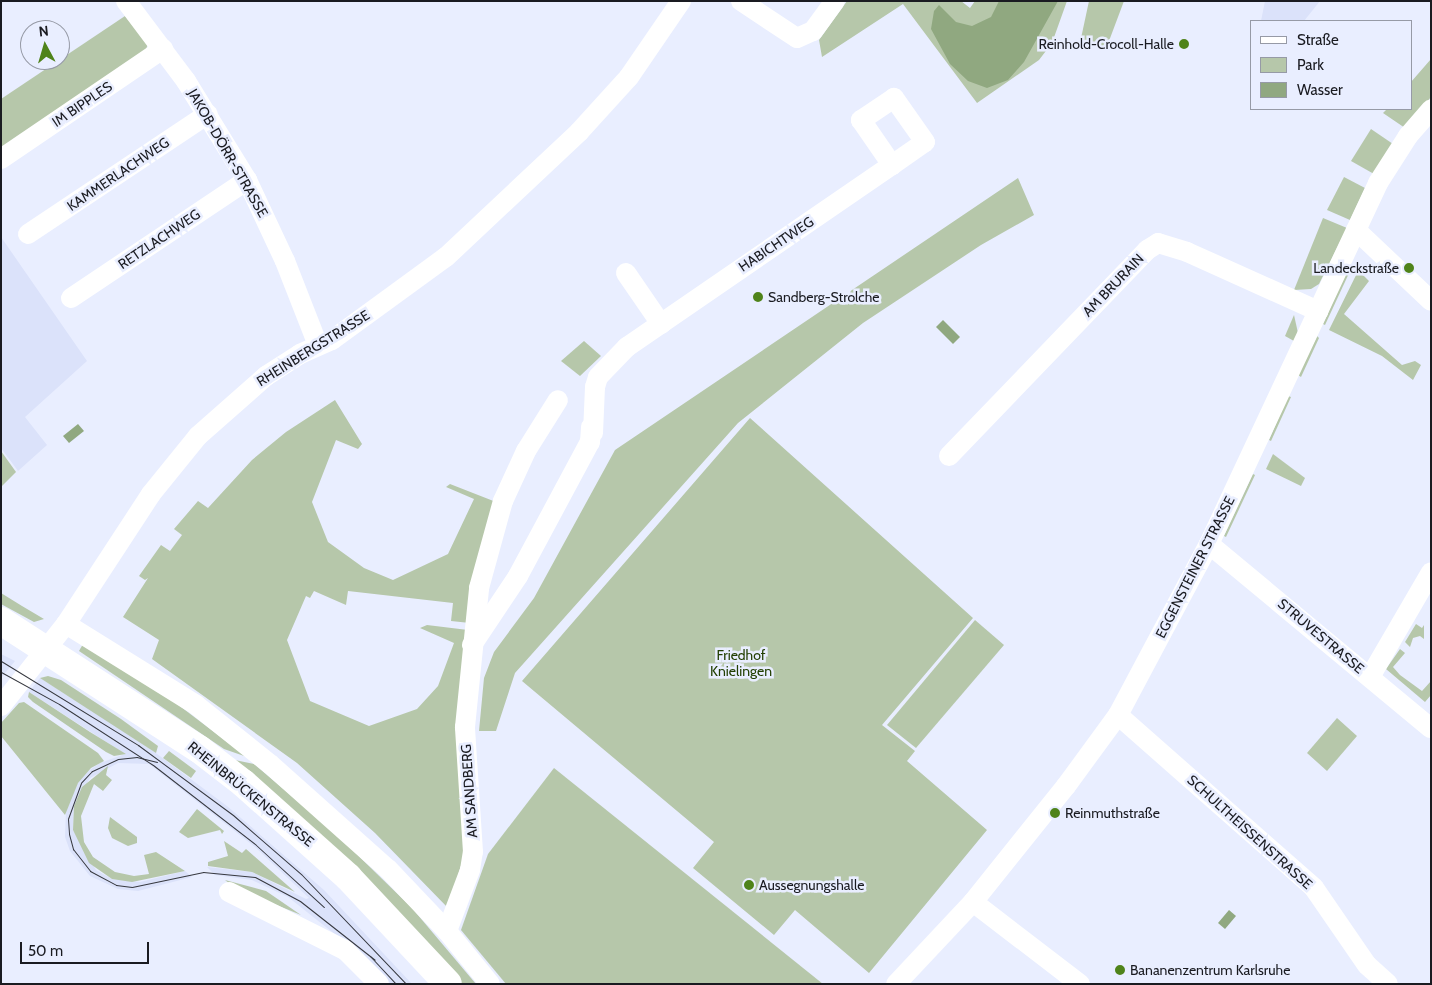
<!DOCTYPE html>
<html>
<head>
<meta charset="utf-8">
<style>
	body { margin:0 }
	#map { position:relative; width:1432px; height:985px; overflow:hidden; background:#e9eeff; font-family:Cabin,sans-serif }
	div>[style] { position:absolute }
	.built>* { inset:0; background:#dbe2fa }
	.green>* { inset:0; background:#b6c7aa }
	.water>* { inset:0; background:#90a880 }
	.minor>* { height:20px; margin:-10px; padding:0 10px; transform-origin:10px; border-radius:10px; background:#fff }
	.secondary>* { height:28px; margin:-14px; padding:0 14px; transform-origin:14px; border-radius:14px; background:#fff }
	.tram>* { height:1px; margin:-0.5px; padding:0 0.5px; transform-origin:0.5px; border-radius:0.5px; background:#36383f }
	.dots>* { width:14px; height:14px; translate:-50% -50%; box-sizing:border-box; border:2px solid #e9eeff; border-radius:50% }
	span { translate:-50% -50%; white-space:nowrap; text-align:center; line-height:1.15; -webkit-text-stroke:5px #e9eeff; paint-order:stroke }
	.poi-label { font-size:14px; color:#1a1b21 }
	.right { translate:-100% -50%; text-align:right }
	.left { translate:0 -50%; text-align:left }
	.street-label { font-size:14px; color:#1a1b21 }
	.park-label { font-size:14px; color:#223f02 }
	.frame { position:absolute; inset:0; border:2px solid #1a1b21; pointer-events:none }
	.legend { position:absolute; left:1250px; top:20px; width:162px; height:90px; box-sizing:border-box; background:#e9eeff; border:1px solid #969aa6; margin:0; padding:6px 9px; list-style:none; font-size:15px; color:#1a1b21 }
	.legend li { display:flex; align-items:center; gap:10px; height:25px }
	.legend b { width:25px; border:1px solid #969aa6 }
	.north { position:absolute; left:20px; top:20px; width:50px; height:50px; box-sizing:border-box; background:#e9eeff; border:1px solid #969aa6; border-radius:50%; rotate:354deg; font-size:14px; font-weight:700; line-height:20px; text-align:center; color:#1a1b21 }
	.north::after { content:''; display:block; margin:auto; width:18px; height:22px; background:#4f831a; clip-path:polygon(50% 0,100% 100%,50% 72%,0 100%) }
	.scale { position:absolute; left:20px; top:942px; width:129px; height:22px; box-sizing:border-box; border:2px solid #1a1b21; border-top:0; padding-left:6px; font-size:15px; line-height:18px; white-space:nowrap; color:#1a1b21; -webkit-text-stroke:4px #e9eeff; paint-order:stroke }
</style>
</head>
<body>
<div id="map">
	<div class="built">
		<div style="clip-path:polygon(1265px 1px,1320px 1px,1304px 21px,1261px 21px)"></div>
		<div style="clip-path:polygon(1px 237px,87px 361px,25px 417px,47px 445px,18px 471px,1px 448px)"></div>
		<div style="clip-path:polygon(1px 654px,15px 661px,1px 678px)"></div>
		<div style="clip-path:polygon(40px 678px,137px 739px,227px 806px,324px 890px,412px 984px,391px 984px,370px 962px,288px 897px,252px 880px,215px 875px,207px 867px,252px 872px,306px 899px,309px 898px,255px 847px,149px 764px,118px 763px,90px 778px,74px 806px,73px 830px,96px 870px,112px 879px,140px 882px,185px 871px,192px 877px,138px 891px,118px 889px,90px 876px,70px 851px,65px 837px,66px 811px,72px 792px,84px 774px,100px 763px,125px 754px,29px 692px)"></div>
	</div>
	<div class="green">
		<div style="clip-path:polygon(847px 1px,961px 1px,970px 8px,975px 1px,1067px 1px,1052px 43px,1039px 60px,977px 103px,903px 4px,822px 57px,819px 40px)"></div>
		<div style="clip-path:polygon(1089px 1px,1124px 1px,1106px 49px,1080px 43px)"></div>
		<div style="clip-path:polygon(125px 16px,148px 44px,143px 57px,1px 152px,1px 99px)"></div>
		<div style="clip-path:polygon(1431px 59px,1431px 97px,1405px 128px,1383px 113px,1387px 109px,1411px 109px,1411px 82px)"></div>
		<div style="clip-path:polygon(1371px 129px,1393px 144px,1374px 174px,1351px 161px)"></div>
		<div style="clip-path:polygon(1344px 177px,1365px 188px,1350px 220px,1327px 210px)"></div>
		<div style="clip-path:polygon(1018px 178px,1034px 215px,981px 245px,863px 323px,738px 423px,515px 673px,496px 731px,479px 731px,484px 678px,494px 652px,534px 598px,615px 450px)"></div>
		<div style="clip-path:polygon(1323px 218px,1347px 228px,1319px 284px,1311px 289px,1294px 290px)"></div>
		<div style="clip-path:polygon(1361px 265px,1371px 265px,1377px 269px,1373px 274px,1368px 270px,1363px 275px,1369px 281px,1344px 314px,1402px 365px,1415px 361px,1421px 365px,1413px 380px,1382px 356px,1329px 330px)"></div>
		<div style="clip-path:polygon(1347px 270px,1350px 271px,1325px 325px,1323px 324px)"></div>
		<div style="clip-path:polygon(1294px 315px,1298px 333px,1294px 341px,1285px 336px)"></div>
		<div style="clip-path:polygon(1317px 336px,1319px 338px,1301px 377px,1298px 375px)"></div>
		<div style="clip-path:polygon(584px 341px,601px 356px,580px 376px,561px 361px)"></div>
		<div style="clip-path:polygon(1288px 396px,1291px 397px,1271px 441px,1269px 440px)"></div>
		<div style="clip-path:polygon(335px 400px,362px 444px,358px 449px,336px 440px,312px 502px,328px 542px,364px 568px,393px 580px,448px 554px,474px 499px,446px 487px,450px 484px,496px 502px,470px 623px,451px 621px,453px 603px,348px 591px,346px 605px,314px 591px,310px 598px,306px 596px,287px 640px,310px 701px,369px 726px,417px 709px,438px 686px,454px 643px,420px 628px,427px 625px,468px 630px,467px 846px,448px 908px,375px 833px,297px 763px,152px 659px,159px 640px,123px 617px,148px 578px,145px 580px,139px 576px,161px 545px,170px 551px,182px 535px,174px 529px,198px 501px,208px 508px,252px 460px,286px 432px)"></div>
		<div style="clip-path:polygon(750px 418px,973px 618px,882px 725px,915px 751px,907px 761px,987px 830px,869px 973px,795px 910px,774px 935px,693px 868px,714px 842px,522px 681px)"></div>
		<div style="clip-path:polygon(1px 451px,16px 472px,1px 487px)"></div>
		<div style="clip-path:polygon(1273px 454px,1305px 478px,1301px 486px,1266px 469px)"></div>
		<div style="clip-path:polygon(1253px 474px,1255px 475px,1226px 537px,1224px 536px)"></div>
		<div style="clip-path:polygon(1px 593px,22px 606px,44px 619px,34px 622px,1px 604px)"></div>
		<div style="clip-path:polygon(975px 620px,1004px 645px,916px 748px,887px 725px)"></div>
		<div style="clip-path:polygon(1416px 624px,1422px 628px,1424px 625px,1424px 639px,1420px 636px,1413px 638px,1410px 647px,1405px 642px)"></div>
		<div style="clip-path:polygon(83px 644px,160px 691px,247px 757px,224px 749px,79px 651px)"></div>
		<div style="clip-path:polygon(1400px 649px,1405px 653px,1393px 667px,1400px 675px,1422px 691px,1431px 681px,1431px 695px,1425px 702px,1386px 669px)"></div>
		<div style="clip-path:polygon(48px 676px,61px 680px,121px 719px,158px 746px,156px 753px,40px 678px)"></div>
		<div style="clip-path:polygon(29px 692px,90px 732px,126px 754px,114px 756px,106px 752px,33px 702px,28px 697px)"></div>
		<div style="clip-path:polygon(24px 702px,98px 753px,104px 761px,91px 768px,78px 783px,65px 815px,1px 736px,1px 723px,19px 703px)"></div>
		<div style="clip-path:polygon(1337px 718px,1357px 736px,1327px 771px,1307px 753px)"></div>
		<div style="clip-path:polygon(169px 751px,196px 771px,191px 778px,163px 758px)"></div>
		<div style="clip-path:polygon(230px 759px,254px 764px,334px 832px,412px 908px,476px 984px,459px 984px)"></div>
		<div style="clip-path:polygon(108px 766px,106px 775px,112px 780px,103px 791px,94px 784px,81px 816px,84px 842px,93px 857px,115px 872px,134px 876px,149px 874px,144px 855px,156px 852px,185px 871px,132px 882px,112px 879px,89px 863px,73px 830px,74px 806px,82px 787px)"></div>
		<div style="clip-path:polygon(554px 768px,823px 984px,506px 984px,461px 930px,488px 854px)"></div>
		<div style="clip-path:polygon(197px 809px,224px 831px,222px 834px,220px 830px,188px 838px,179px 832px)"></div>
		<div style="clip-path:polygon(110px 817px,137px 837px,137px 843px,128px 846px,112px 838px,108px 828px)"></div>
		<div style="clip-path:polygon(224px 841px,242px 853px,246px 849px,295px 892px,252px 872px,208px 866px,208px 862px,228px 856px)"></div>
		<div style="clip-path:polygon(225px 880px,266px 891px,301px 915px,235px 888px)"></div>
	</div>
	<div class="water">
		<div style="clip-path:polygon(999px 1px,1058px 1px,1024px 62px,1008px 80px,987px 88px,968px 81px,950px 64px,931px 29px,934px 11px,939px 5px,956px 22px,972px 26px,991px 17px)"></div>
		<div style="clip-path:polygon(943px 320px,960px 337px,953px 344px,936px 327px)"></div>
		<div style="clip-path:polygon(78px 424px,84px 431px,69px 443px,63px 436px)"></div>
		<div style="clip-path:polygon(1229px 910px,1236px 916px,1225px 929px,1218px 923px)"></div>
	</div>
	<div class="minor">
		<div style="left:126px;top:1px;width:100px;rotate:53.1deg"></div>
		<div style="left:186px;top:81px;width:116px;rotate:58.4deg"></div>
		<div style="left:247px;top:180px;width:89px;rotate:64.9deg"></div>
		<div style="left:285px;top:261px;width:90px;rotate:68.6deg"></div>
		<div style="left:741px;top:1px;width:67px;rotate:33.5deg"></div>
		<div style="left:797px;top:38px;width:17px;rotate:-24deg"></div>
		<div style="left:813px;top:31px;width:37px;rotate:-54deg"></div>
		<div style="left:1px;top:159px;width:196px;rotate:-34.2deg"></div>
		<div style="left:1356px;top:230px;width:103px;rotate:43.4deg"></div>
		<div style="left:28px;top:234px;width:216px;rotate:-33.7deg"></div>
		<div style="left:626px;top:273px;width:62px;rotate:55.5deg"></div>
		<div style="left:71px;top:298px;width:212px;rotate:-33.8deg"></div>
		<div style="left:593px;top:433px;width:46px;rotate:-87.5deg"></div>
		<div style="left:595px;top:387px;width:10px;rotate:-73deg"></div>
		<div style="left:598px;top:377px;width:42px;rotate:-46deg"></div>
		<div style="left:627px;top:347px;width:321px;rotate:-34.5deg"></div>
		<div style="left:892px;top:165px;width:40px;rotate:-34.9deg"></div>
		<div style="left:925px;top:142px;width:54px;rotate:-125.2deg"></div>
		<div style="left:894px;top:98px;width:40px;rotate:146deg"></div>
		<div style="left:861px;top:120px;width:55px;rotate:55.4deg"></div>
		<div style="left:949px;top:456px;width:286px;rotate:-46.1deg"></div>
		<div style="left:1147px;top:250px;width:13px;rotate:-32deg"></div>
		<div style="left:1158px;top:243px;width:30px;rotate:17deg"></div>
		<div style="left:1187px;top:252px;width:144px;rotate:24.2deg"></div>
		<div style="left:1209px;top:544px;width:288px;rotate:39.7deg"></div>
		<div style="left:66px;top:624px;width:153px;rotate:31.9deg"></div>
		<div style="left:196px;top:705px;width:95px;rotate:38.6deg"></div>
		<div style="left:270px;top:764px;width:158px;rotate:41.7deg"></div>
		<div style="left:388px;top:869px;width:86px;rotate:46.4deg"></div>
		<div style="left:447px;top:931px;width:68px;rotate:50.9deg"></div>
		<div style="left:472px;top:645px;width:83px;rotate:-56.3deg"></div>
		<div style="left:518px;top:576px;width:152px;rotate:-61.8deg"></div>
		<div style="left:590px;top:442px;width:15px;rotate:-86deg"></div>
		<div style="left:1370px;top:677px;width:121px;rotate:-59.8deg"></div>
		<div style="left:1px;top:706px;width:105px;rotate:-51.6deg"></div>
		<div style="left:66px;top:624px;width:155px;rotate:-56.8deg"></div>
		<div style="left:151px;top:494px;width:75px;rotate:-51deg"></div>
		<div style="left:198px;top:436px;width:91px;rotate:-41.4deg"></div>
		<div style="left:266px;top:376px;width:40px;rotate:-32.9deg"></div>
		<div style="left:300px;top:354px;width:35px;rotate:-24deg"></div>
		<div style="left:332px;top:340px;width:141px;rotate:-36.1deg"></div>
		<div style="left:446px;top:257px;width:183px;rotate:-43.2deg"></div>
		<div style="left:579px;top:132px;width:74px;rotate:-47.7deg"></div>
		<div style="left:629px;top:77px;width:92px;rotate:-55.6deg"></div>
		<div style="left:1118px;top:715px;width:261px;rotate:41.4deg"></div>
		<div style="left:1314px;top:888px;width:93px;rotate:55.5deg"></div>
		<div style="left:1367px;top:965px;width:28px;rotate:42deg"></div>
		<div style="left:229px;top:892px;width:130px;rotate:26.6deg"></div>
		<div style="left:345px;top:950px;width:48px;rotate:45deg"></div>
		<div style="left:973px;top:902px;width:135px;rotate:37.5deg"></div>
		<div style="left:447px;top:931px;width:65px;rotate:-69.3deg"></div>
		<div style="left:470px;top:870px;width:18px;rotate:-81deg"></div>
		<div style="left:473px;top:852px;width:125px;rotate:-93.7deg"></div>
		<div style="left:465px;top:727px;width:140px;rotate:-84.2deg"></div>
		<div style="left:479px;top:588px;width:90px;rotate:-74.6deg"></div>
		<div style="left:503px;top:501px;width:55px;rotate:-65.3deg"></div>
		<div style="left:526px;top:451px;width:60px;rotate:-57.9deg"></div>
		<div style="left:896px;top:984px;width:112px;rotate:-46.8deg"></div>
		<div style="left:973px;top:902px;width:149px;rotate:-51.3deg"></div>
		<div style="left:1066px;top:786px;width:88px;rotate:-53.8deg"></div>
		<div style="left:1118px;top:715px;width:194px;rotate:-62deg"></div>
		<div style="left:1209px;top:544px;width:399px;rotate:-64.9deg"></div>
		<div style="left:1378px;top:183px;width:56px;rotate:-57.4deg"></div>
		<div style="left:1408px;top:136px;width:35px;rotate:-49deg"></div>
	</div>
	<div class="secondary">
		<div style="left:1px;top:621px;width:236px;rotate:32.9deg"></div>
		<div style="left:199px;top:749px;width:56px;rotate:37.7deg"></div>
		<div style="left:243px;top:783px;width:141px;rotate:41.8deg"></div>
		<div style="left:348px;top:877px;width:146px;rotate:46.9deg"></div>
	</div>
	<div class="tram">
		<div style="left:1px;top:661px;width:161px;rotate:31.5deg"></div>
		<div style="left:138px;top:745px;width:118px;rotate:36.4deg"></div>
		<div style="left:233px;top:815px;width:91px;rotate:41deg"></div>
		<div style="left:302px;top:875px;width:151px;rotate:46.3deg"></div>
		<div style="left:1px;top:672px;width:66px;rotate:28.9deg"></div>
		<div style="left:59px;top:704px;width:112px;rotate:33deg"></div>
		<div style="left:153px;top:765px;width:130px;rotate:37.8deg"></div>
		<div style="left:256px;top:845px;width:92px;rotate:42.4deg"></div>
		<div style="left:157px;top:762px;width:21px;rotate:-166deg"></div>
		<div style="left:137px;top:757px;width:19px;rotate:174deg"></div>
		<div style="left:118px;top:759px;width:29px;rotate:155deg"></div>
		<div style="left:92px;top:771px;width:16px;rotate:133deg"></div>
		<div style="left:81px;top:783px;width:38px;rotate:110deg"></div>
		<div style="left:68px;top:819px;width:15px;rotate:86deg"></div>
		<div style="left:69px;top:834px;width:16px;rotate:75deg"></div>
		<div style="left:73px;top:849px;width:28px;rotate:52deg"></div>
		<div style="left:90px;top:871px;width:30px;rotate:28deg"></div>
		<div style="left:116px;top:885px;width:16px;rotate:7deg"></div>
		<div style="left:132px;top:887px;width:73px;rotate:-11.9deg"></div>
		<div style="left:203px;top:872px;width:52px;rotate:5.5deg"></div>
		<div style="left:255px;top:877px;width:51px;rotate:28.1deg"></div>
		<div style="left:300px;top:901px;width:95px;rotate:38.2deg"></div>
		<div style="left:370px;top:956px;width:38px;rotate:47deg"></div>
	</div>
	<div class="dots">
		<div style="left:1184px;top:44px;background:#4f831a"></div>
		<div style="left:1409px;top:268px;background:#4f831a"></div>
		<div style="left:758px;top:297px;background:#4f831a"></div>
		<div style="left:1055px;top:813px;background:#4f831a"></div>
		<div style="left:749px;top:885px;background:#4f831a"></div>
		<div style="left:1120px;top:970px;background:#4f831a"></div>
	</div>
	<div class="poi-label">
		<span class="right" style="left:1174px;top:44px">Reinhold-Crocoll-Halle</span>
		<span class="right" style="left:1399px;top:268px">Landeckstraße</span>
		<span class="left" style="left:768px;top:297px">Sandberg-Strolche</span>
		<span class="left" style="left:1065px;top:813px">Reinmuthstraße</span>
		<span class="left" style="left:759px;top:885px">Aussegnungshalle</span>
		<span class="left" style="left:1130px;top:970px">Bananenzentrum Karlsruhe</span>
	</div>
	<div class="street-label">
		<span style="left:82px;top:104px;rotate:-34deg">IM BIPPLES</span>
		<span style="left:228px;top:153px;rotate:60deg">JAKOB-DÖRR-STRASSE</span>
		<span style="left:118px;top:174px;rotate:-34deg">KAMMERLACHWEG</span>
		<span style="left:159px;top:239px;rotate:-34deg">RETZLACHWEG</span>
		<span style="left:776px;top:244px;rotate:-34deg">HABICHTWEG</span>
		<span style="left:1113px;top:285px;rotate:-46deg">AM BRURAIN</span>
		<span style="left:313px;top:348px;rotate:-32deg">RHEINBERGSTRASSE</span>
		<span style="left:1195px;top:567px;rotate:-63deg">EGGENSTEINER STRASSE</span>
		<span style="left:1321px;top:636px;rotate:40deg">STRUVESTRASSE</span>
		<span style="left:469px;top:791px;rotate:-94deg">AM SANDBERG</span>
		<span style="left:251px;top:794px;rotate:39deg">RHEINBRÜCKENSTRASSE</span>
		<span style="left:1250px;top:832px;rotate:42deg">SCHULTHEISSENSTRASSE</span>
	</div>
	<div class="park-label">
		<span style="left:741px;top:663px">Friedhof<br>Knielingen</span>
	</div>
	<div class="frame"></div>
	<ul class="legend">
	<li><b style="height:6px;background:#fff"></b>Straße</li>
	<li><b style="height:14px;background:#b6c7aa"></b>Park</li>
	<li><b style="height:14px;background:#90a880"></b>Wasser</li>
	</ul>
	<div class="north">N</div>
	<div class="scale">50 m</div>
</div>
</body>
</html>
